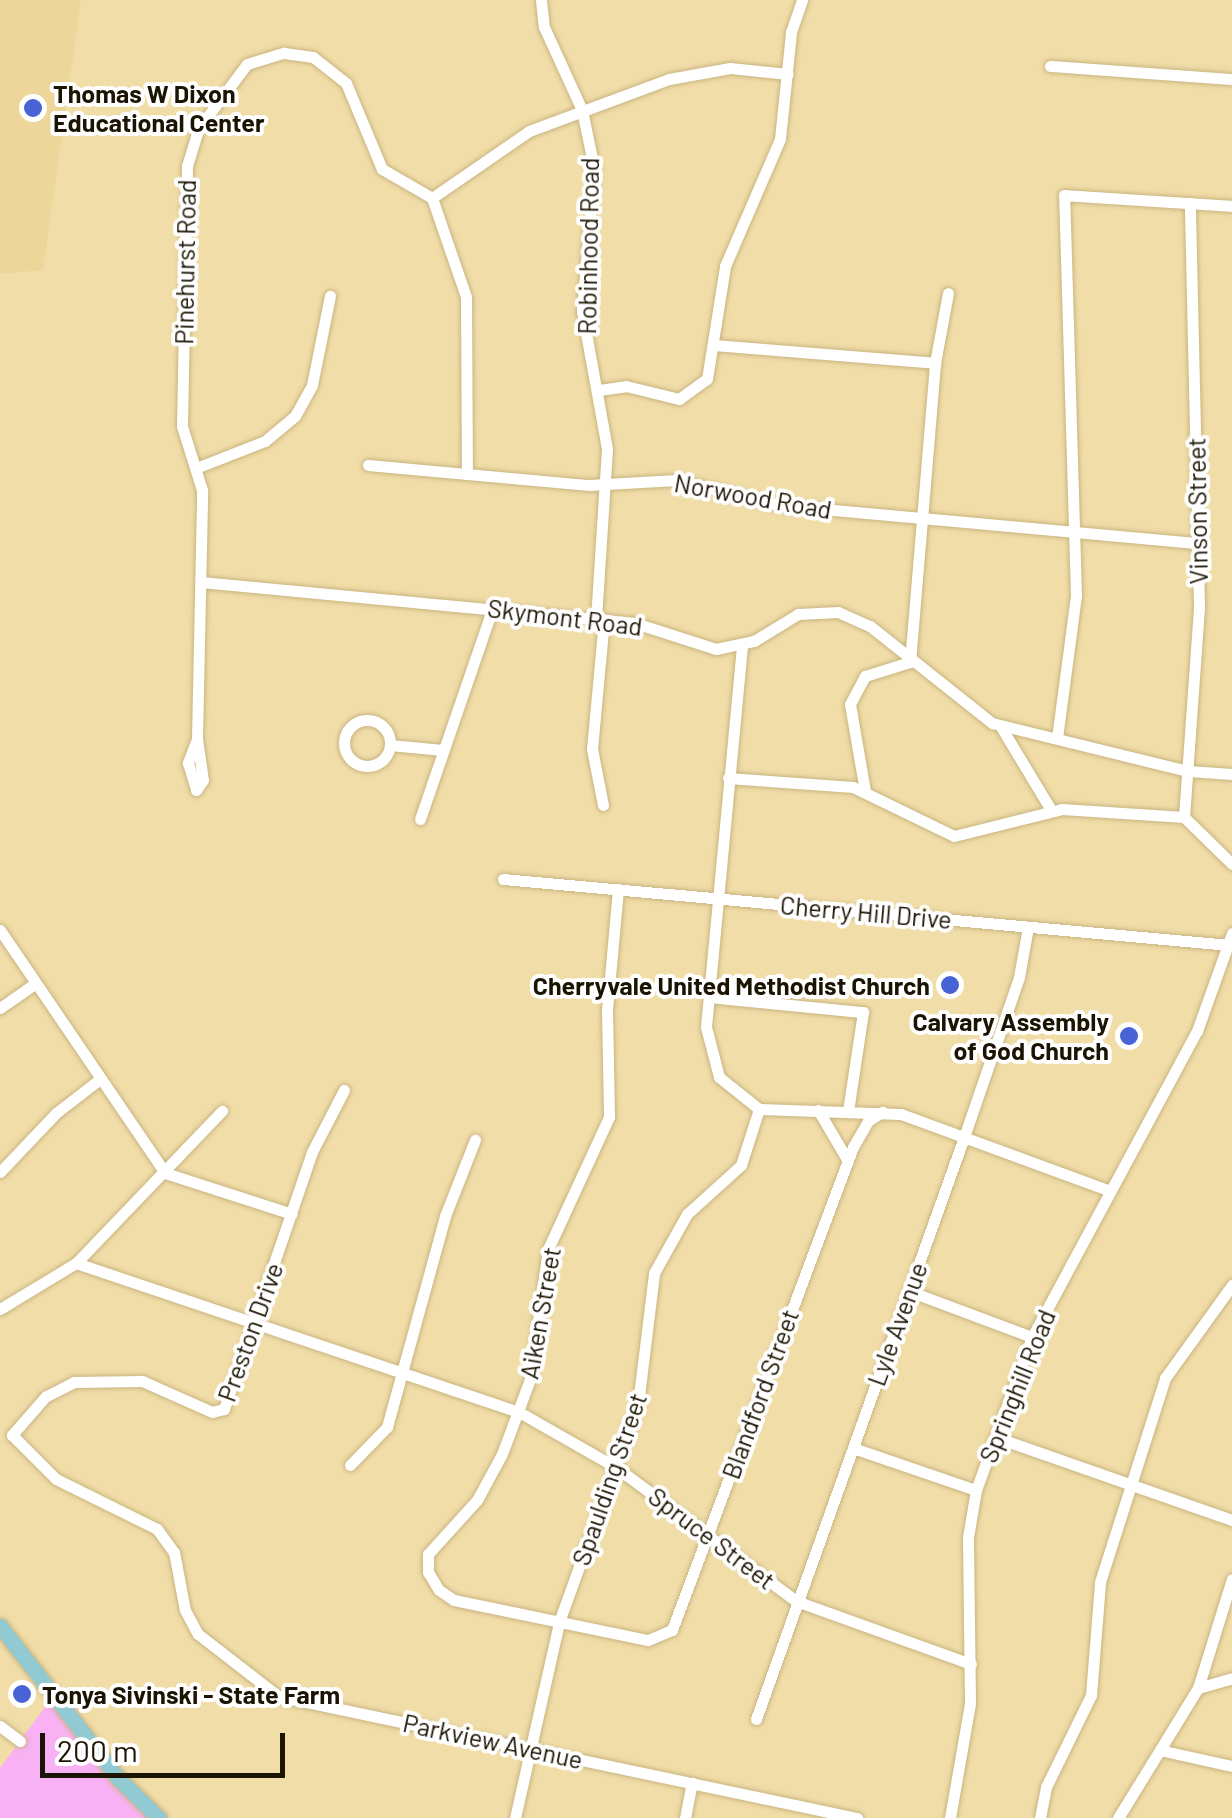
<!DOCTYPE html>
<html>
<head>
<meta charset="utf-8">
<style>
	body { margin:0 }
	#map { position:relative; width:1232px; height:1818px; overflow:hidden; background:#f1dda8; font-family:Barlow,sans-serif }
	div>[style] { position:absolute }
	.built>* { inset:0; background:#edd699 }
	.green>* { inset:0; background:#f8b1f2 }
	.roads { filter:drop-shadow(0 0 2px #c9b581) drop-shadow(0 0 2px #c9b581) }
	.minor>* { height:11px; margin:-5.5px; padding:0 5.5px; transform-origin:5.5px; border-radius:5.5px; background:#fff }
	.minor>.ring { margin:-5.5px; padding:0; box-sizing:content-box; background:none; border:11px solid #fff; border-radius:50% }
	.major>* { height:15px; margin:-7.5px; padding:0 7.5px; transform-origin:7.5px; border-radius:7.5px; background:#92cad3 }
	.dots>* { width:28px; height:28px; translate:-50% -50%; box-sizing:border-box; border:5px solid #fff; border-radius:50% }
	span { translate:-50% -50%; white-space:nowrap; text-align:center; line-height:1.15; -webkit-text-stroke:8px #fff; paint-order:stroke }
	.poi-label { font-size:25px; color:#1b1402; font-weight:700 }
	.left { translate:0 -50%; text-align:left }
	.right { translate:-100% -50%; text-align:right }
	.street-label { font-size:25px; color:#1b1402 }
	.scale { position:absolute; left:40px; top:1733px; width:245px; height:45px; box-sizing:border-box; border:5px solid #1b1402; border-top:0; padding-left:12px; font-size:30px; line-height:35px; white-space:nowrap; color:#1b1402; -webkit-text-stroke:8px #fff; paint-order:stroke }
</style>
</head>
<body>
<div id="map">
	<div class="built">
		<div style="clip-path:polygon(0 0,81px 0,43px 270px,0 274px)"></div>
	</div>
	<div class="green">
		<div style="clip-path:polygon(51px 1699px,156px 1818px,0 1818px,0 1768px)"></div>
	</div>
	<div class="roads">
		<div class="minor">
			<div style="left:541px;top:0;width:27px;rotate:84deg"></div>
			<div style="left:544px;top:27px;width:91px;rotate:65.4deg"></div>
			<div style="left:582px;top:110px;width:59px;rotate:78.3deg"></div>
			<div style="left:594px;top:168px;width:144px;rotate:94.8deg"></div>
			<div style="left:582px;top:311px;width:140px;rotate:79.7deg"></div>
			<div style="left:607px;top:449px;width:170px;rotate:93.7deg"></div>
			<div style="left:1050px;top:66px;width:182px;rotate:4.1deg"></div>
			<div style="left:432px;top:198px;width:118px;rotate:-34.6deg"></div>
			<div style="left:529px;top:131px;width:149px;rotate:-20.4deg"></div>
			<div style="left:669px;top:79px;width:62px;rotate:-10.2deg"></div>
			<div style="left:730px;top:68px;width:58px;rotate:5.9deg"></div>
			<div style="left:432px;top:198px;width:105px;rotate:71deg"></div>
			<div style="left:466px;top:297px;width:177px;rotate:89.7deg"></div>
			<div style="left:713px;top:345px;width:223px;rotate:4.6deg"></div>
			<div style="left:599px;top:390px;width:27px;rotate:-8deg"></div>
			<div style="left:626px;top:386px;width:55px;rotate:13.8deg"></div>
			<div style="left:679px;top:399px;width:34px;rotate:-36deg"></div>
			<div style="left:707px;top:379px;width:114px;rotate:-80.9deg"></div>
			<div style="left:725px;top:266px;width:138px;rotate:-66.6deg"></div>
			<div style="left:780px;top:139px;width:108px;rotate:-84.1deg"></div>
			<div style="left:791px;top:32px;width:34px;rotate:-71deg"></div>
			<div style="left:368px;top:465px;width:222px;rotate:5.2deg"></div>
			<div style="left:589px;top:485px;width:87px;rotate:-3.3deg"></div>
			<div style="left:676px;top:480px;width:106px;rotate:13.6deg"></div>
			<div style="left:779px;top:505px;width:421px;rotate:5.2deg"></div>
			<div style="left:196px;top:468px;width:74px;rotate:-21.4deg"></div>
			<div style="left:265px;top:441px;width:39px;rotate:-40deg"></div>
			<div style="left:295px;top:416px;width:35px;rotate:-61deg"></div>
			<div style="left:312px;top:385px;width:91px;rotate:-78.6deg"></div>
			<div style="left:201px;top:582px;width:436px;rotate:5.4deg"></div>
			<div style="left:635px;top:623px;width:85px;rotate:17.8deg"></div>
			<div style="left:716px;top:649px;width:39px;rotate:-12deg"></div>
			<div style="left:754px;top:641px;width:52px;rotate:-31.5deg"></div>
			<div style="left:798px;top:614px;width:40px;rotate:-2.9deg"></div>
			<div style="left:838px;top:612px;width:35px;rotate:24deg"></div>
			<div style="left:870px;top:626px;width:156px;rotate:38.5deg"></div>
			<div style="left:992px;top:723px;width:202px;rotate:13.8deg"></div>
			<div style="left:1188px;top:771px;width:44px;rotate:3.9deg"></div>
			<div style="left:742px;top:646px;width:383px;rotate:95.4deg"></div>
			<div style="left:706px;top:1027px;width:52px;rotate:75.4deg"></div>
			<div style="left:719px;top:1077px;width:51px;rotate:38.7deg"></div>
			<div style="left:759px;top:1109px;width:142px;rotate:2deg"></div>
			<div style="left:901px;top:1114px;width:223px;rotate:20.2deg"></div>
			<div class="ring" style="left:344px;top:720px;width:35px;height:35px"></div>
			<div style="left:1001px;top:727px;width:97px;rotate:58.9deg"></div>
			<div style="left:1057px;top:738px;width:144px;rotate:-82.4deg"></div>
			<div style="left:1076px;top:595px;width:400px;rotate:-91.7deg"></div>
			<div style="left:1064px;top:195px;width:168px;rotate:3.7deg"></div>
			<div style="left:197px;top:739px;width:26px;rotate:111deg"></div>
			<div style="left:188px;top:763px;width:28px;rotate:73deg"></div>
			<div style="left:196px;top:790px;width:12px;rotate:-55deg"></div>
			<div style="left:203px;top:780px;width:41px;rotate:-98.3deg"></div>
			<div style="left:197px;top:739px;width:249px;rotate:-88.8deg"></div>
			<div style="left:202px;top:490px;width:67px;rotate:-107.4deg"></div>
			<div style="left:182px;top:426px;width:260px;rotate:-88.9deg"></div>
			<div style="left:187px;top:166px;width:39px;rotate:-73deg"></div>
			<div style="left:198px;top:129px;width:81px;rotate:-53deg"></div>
			<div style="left:247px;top:64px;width:39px;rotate:-17deg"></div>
			<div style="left:284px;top:53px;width:29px;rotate:8deg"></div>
			<div style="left:313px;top:57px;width:42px;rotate:38.2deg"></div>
			<div style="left:346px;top:83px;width:93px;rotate:67.3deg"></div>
			<div style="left:382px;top:169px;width:58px;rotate:30.1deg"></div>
			<div style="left:390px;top:745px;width:53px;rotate:5.4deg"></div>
			<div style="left:728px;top:778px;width:125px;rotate:4.1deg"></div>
			<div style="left:853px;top:787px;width:112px;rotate:25.9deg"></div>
			<div style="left:954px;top:836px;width:111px;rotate:-14deg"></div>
			<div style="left:1062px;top:809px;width:122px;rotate:3.8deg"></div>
			<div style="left:1184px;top:817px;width:67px;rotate:44.4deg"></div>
			<div style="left:865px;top:791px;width:88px;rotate:-99.8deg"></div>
			<div style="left:850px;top:704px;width:32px;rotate:-62deg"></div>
			<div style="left:865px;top:676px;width:47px;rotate:-17.3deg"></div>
			<div style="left:910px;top:662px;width:300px;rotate:-85.2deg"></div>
			<div style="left:935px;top:363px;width:71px;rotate:-79.5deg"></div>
			<div style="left:603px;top:805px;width:57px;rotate:-101.1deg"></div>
			<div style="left:592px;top:749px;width:130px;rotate:-84.7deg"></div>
			<div style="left:1184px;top:817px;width:211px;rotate:-85.9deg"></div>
			<div style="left:1199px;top:607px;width:404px;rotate:-91.3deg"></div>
			<div style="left:420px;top:819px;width:224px;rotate:-71deg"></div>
			<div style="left:503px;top:879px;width:729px;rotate:5.19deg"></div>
			<div style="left:618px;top:889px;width:121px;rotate:95.2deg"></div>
			<div style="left:607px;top:1010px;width:107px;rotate:88.9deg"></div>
			<div style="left:609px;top:1117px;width:145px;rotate:114.8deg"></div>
			<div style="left:548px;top:1249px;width:131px;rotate:97.9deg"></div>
			<div style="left:530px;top:1379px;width:80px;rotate:110.5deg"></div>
			<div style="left:502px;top:1454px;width:52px;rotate:118.5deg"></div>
			<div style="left:477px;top:1500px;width:73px;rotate:132.2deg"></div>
			<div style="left:428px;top:1554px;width:18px;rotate:90deg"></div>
			<div style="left:428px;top:1572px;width:21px;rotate:59deg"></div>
			<div style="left:439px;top:1590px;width:18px;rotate:34deg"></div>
			<div style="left:454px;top:1600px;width:198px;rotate:11.7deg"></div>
			<div style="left:648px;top:1640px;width:26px;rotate:-23deg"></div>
			<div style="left:672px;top:1630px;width:516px;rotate:-69.46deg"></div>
			<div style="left:853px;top:1147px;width:30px;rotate:-60deg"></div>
			<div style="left:868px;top:1121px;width:17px;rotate:-33deg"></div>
			<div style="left:0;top:930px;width:294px;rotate:55.8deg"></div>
			<div style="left:165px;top:1173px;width:133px;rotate:17.9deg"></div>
			<div style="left:709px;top:997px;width:155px;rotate:5.6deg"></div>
			<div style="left:863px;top:1012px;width:100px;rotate:98.6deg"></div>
			<div style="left:0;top:1008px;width:40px;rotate:-34.9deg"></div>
			<div style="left:344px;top:1090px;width:70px;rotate:117.3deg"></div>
			<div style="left:312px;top:1152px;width:272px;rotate:108.9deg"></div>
			<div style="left:224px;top:1409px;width:12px;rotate:166deg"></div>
			<div style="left:212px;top:1412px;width:77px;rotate:-156.1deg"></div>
			<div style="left:142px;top:1381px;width:68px;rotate:179.2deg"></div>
			<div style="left:74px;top:1382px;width:31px;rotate:153deg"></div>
			<div style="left:46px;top:1396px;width:52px;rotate:131.1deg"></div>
			<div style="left:12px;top:1435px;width:62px;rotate:45deg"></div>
			<div style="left:56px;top:1479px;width:113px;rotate:26.3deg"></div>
			<div style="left:157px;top:1529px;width:29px;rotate:54deg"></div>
			<div style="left:174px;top:1552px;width:59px;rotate:79.3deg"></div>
			<div style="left:185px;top:1610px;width:27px;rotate:62deg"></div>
			<div style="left:198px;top:1634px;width:101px;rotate:37.8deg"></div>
			<div style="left:278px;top:1696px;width:592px;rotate:11.9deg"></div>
			<div style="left:818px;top:1110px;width:59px;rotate:59.5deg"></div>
			<div style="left:0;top:1172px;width:81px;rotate:-46.5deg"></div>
			<div style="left:56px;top:1113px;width:56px;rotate:-37.7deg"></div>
			<div style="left:76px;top:1263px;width:467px;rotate:18.6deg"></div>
			<div style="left:519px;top:1412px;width:113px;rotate:29.7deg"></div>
			<div style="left:617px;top:1468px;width:223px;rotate:36.6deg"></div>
			<div style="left:796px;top:1601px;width:186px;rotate:19.8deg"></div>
			<div style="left:909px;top:1291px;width:131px;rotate:20.5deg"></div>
			<div style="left:0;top:1309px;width:89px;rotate:-31.2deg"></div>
			<div style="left:76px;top:1263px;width:211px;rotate:-46.2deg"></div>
			<div style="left:995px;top:1437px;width:251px;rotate:19.3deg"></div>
			<div style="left:853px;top:1448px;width:130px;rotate:18.9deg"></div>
			<div style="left:350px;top:1465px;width:53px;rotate:-45.8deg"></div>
			<div style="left:387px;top:1427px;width:219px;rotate:-74.6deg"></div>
			<div style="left:445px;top:1216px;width:82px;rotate:-68.5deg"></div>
			<div style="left:1198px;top:1688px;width:35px;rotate:-16deg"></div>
			<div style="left:756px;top:1719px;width:618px;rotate:-70.33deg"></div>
			<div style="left:964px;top:1137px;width:169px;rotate:-71deg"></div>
			<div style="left:1019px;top:977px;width:51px;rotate:-79.8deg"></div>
			<div style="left:0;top:1726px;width:25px;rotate:37deg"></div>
			<div style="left:1164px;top:1751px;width:70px;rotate:12.4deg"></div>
			<div style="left:515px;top:1818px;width:201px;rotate:-77.3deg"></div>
			<div style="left:559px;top:1622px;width:232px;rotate:-70.1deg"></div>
			<div style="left:638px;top:1404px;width:132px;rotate:-83deg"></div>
			<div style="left:654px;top:1273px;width:68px;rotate:-60.8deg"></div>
			<div style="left:687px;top:1214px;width:73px;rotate:-42.2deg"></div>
			<div style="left:741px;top:1165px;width:59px;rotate:-72.2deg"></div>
			<div style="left:685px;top:1818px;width:36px;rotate:-79deg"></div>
			<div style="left:950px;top:1818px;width:117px;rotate:-80.1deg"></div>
			<div style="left:970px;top:1703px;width:166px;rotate:-90.7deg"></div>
			<div style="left:968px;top:1537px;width:48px;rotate:-80.3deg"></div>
			<div style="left:976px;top:1490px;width:163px;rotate:-69.9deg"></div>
			<div style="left:1032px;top:1337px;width:348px;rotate:-61.7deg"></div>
			<div style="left:1197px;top:1031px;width:104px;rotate:-70.3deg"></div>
			<div style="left:1040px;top:1818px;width:32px;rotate:-79deg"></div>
			<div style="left:1046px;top:1787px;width:102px;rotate:-63.9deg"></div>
			<div style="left:1091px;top:1695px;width:113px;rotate:-85.4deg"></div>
			<div style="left:1100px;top:1582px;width:214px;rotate:-72.3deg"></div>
			<div style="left:1165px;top:1378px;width:115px;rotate:-54.2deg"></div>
			<div style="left:1118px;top:1818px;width:153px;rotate:-58.4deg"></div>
			<div style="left:1198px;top:1688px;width:114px;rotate:-72.7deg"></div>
		</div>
		<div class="major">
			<div style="left:0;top:1626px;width:192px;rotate:52.2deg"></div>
			<div style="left:118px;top:1778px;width:57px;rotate:44.3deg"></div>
		</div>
	</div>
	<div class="dots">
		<div style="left:33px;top:108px;background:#4863d6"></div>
		<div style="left:950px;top:985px;background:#4863d6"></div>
		<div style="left:1129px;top:1036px;background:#4863d6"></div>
		<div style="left:22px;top:1694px;background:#4863d6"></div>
	</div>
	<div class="poi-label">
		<span class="left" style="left:53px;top:108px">Thomas W Dixon<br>Educational Center</span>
		<span class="right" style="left:930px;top:985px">Cherryvale United Methodist Church</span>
		<span class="right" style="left:1109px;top:1036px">Calvary Assembly<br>of God Church</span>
		<span class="left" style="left:42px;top:1694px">Tonya Sivinski - State Farm</span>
	</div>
	<div class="street-label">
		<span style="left:588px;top:246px;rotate:-89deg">Robinhood Road</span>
		<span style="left:185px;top:262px;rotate:-89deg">Pinehurst Road</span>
		<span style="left:753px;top:496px;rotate:10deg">Norwood Road</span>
		<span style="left:1197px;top:511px;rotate:-91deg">Vinson Street</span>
		<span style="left:565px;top:617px;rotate:7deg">Skymont Road</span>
		<span style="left:866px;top:912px;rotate:5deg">Cherry Hill Drive</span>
		<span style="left:540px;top:1313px;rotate:-80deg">Aiken Street</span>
		<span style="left:897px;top:1324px;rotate:-70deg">Lyle Avenue</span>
		<span style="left:250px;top:1332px;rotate:-70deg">Preston Drive</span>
		<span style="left:1017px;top:1386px;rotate:-68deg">Springhill Road</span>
		<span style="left:760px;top:1394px;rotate:-70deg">Blandford Street</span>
		<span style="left:609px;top:1479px;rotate:-71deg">Spaulding Street</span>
		<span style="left:712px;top:1538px;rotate:37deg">Spruce Street</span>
		<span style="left:493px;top:1741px;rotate:12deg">Parkview Avenue</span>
	</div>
	<div class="scale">200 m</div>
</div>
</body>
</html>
